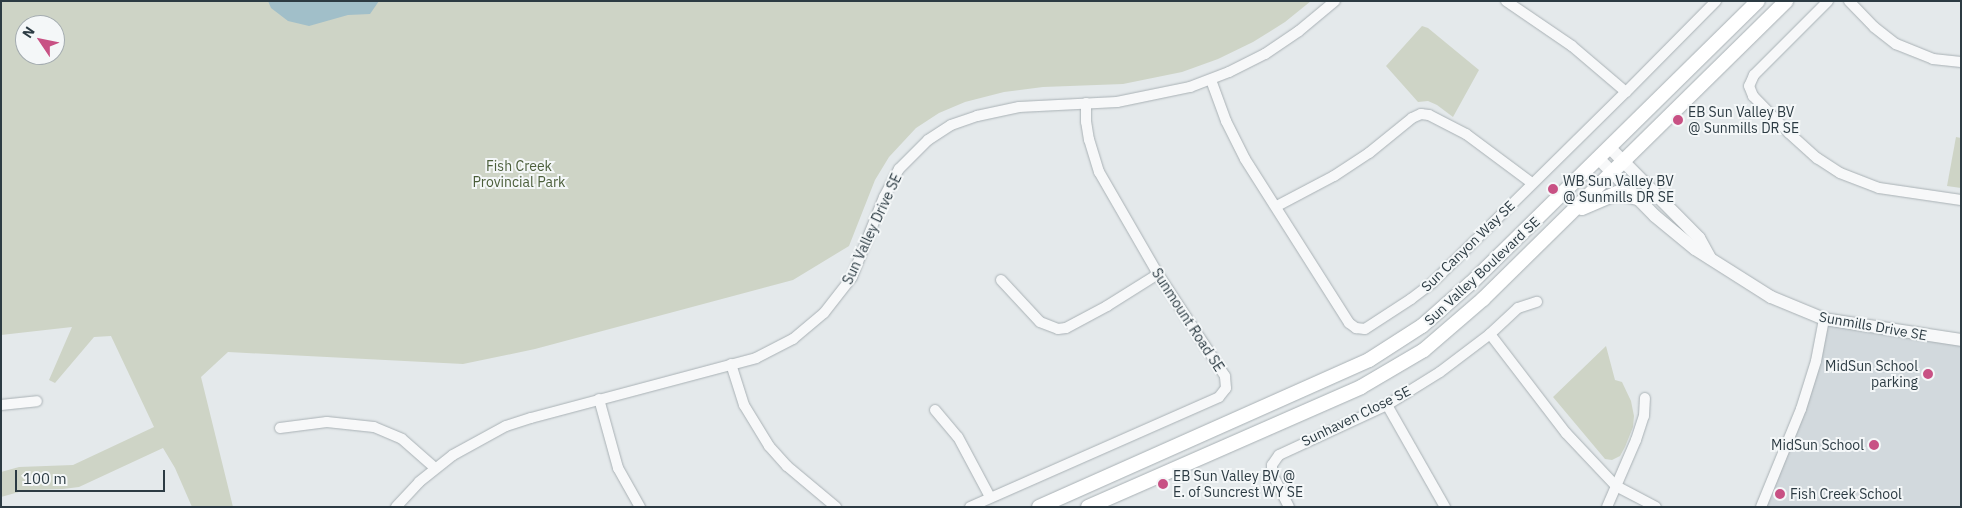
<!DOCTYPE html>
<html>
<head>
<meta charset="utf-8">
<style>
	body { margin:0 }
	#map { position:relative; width:1962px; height:508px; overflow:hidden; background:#e4e9eb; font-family:"IBM Plex Sans",sans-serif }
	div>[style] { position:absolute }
	.built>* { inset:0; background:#d2d9dd }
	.green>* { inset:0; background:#ced4c6 }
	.water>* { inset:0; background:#a1bfc9 }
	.roads { filter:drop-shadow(0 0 1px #a9b1b5) drop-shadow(0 0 1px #a9b1b5) }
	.minor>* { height:10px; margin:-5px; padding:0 5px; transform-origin:5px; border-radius:5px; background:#f7f8f9 }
	.tertiary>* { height:12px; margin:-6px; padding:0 6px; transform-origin:6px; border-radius:6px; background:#f7f8f9 }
	.secondary>* { height:14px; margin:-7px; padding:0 7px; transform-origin:7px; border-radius:7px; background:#fff }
	.dots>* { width:14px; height:14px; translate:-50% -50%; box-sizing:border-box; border:2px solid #f4f7f8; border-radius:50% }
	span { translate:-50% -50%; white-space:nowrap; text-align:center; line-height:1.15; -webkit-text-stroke:4px #f4f7f8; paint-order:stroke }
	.poi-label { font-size:14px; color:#2c3b43 }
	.left { translate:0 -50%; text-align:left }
	.right { translate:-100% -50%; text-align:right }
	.park-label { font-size:14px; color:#4b5e3a }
	.street-label { font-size:14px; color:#2c3b43 }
	.frame { position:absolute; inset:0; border:2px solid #2c3b43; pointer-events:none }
	.north { position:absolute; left:15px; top:15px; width:50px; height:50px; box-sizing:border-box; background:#f4f7f8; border:1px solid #a4acb0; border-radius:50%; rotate:304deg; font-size:14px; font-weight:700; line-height:20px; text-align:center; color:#2c3b43 }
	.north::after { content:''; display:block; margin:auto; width:18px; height:22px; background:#c85184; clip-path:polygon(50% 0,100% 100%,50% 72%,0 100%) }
	.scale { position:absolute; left:15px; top:470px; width:150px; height:22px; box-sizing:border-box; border:2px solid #2c3b43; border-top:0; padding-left:6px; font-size:15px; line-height:18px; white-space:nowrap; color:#2c3b43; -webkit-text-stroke:4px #f4f7f8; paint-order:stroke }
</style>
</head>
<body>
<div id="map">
	<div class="built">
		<div style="clip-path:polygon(1824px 319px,1961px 340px,1961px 507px,1761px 507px,1801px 409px)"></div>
	</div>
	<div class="green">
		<div style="clip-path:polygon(evenodd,1px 1px,1311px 1px,1285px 22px,1253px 42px,1218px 59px,1182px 72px,1123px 84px,1043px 87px,1004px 92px,965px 102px,939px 113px,916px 128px,889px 157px,875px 180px,849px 246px,793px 280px,535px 349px,463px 364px,228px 352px,201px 377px,233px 507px,192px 507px,175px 468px,163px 448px,79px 487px,63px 489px,26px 490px,1px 497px,1px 472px,19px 467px,73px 465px,154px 427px,111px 336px,94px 337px,55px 383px,49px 380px,72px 327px,1px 335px,1px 1px,25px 25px,55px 25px,55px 55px,25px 55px,25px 25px)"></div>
		<div style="clip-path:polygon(1422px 26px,1428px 28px,1479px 70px,1453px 117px,1437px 105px,1428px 101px,1418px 102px,1386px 66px)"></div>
		<div style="clip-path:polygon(1956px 137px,1961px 138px,1961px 188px,1947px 186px)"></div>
		<div style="clip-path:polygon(1606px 346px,1615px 380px,1622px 382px,1631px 401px,1634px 416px,1633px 427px,1625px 447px,1620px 456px,1612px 460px,1605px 459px,1553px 397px)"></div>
	</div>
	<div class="water">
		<div style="clip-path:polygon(268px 1px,379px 1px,370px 14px,348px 15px,309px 26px,288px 21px,271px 8px)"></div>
	</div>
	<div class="roads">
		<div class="minor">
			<div style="left:1828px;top:1px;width:105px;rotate:135deg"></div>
			<div style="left:1754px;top:75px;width:12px;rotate:114deg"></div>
			<div style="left:1749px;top:86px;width:11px;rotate:68deg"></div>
			<div style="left:1753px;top:96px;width:52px;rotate:45.8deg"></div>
			<div style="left:1789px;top:133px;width:38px;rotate:42deg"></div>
			<div style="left:1817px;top:158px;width:27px;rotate:33deg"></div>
			<div style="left:1840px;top:173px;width:42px;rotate:21deg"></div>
			<div style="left:1879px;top:188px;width:83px;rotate:8.3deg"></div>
			<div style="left:1849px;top:1px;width:36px;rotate:46deg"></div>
			<div style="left:1874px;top:27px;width:28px;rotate:38deg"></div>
			<div style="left:1896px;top:44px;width:40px;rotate:22deg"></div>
			<div style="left:1933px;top:59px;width:28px;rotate:6deg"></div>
			<div style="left:1211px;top:80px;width:44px;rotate:69.9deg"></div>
			<div style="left:1226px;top:121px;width:42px;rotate:63.4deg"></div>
			<div style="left:1245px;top:159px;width:194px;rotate:57.6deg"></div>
			<div style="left:1349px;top:323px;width:9px;rotate:36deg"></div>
			<div style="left:1356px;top:328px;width:9px;rotate:6deg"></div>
			<div style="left:1365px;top:329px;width:55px;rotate:-33.1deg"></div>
			<div style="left:1411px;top:299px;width:26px;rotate:-37deg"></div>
			<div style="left:1432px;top:283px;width:272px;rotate:-44.6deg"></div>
			<div style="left:1626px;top:92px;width:71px;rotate:-139.6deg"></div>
			<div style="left:1572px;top:46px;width:80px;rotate:-145.7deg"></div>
			<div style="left:1626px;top:92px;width:128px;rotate:-45.3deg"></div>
			<div style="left:1277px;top:206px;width:64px;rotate:-27.8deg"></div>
			<div style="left:1334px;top:176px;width:42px;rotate:-33.3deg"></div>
			<div style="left:1369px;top:153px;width:55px;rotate:-39.1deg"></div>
			<div style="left:1412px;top:118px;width:10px;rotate:-24deg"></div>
			<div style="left:1421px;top:114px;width:8px;rotate:7deg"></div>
			<div style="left:1429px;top:115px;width:42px;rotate:27.2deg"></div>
			<div style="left:1466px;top:134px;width:82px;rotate:36.6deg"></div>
			<div style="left:1001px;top:280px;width:57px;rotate:47.1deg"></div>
			<div style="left:1040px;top:322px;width:19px;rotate:21deg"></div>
			<div style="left:1058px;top:329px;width:8px;rotate:-7deg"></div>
			<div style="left:1066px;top:328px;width:47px;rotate:-28.2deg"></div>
			<div style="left:1107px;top:306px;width:60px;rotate:-32.1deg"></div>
			<div style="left:1490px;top:334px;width:38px;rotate:-43deg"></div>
			<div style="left:1518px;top:308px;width:20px;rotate:-18deg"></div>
			<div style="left:731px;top:364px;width:43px;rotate:72.4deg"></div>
			<div style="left:744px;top:405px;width:48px;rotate:58.6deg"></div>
			<div style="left:769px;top:446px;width:27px;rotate:48deg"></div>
			<div style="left:787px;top:466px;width:64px;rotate:39.9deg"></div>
			<div style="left:599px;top:399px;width:72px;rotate:74.6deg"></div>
			<div style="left:618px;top:468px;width:45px;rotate:60.6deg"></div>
			<div style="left:1px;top:405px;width:36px;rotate:-6deg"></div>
			<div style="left:1387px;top:405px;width:117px;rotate:60.4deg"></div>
			<div style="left:935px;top:410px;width:35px;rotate:50deg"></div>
			<div style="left:958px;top:437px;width:68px;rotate:61.9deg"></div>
			<div style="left:280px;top:428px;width:47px;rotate:-7.3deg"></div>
			<div style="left:327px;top:422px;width:47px;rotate:6.1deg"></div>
			<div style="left:374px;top:427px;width:30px;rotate:23deg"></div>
			<div style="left:402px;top:439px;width:44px;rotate:41.3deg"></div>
			<div style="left:396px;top:507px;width:34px;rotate:-47deg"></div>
			<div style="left:419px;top:482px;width:43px;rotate:-38.5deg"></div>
			<div style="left:453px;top:455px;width:60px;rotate:-28.7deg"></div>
			<div style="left:506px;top:426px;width:26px;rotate:-18deg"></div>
			<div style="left:531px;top:418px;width:233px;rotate:-14.9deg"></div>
			<div style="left:756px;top:358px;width:42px;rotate:-27.2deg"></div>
			<div style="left:793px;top:339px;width:40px;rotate:-40deg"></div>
			<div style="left:824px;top:313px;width:46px;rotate:-52.1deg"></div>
			<div style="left:852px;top:277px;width:86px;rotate:-68.2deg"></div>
			<div style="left:884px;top:197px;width:32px;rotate:-62deg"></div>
			<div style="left:899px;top:169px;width:41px;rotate:-45deg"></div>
			<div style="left:928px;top:140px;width:27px;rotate:-33deg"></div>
			<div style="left:951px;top:125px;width:28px;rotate:-19deg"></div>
			<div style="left:977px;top:116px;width:43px;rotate:-12.1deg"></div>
			<div style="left:1019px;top:107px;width:98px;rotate:-2.9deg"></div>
			<div style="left:1117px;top:102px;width:75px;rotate:-11.6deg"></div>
			<div style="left:1190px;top:87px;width:42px;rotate:-21deg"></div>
			<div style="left:1229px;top:72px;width:40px;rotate:-26.6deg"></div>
			<div style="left:1265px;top:54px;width:41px;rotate:-34.1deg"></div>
			<div style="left:1299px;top:31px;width:47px;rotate:-39.8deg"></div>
			<div style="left:970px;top:507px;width:272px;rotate:-23.8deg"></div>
			<div style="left:1219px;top:397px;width:11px;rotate:-52deg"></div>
			<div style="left:1226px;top:388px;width:12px;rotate:-95deg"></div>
			<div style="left:1225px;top:376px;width:122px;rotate:-123.3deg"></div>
			<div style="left:1158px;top:274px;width:118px;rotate:-120deg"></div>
			<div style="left:1099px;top:172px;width:34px;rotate:-107deg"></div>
			<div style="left:1089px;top:140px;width:18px;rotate:-99deg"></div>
			<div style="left:1086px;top:122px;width:19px;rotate:-90deg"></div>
			<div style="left:1289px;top:507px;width:37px;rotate:-117deg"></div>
			<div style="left:1272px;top:474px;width:9px;rotate:-90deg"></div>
			<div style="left:1272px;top:465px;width:12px;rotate:-55deg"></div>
			<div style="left:1279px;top:455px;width:119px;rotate:-24.8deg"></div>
			<div style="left:1387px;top:405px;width:62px;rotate:-31.9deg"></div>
			<div style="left:1440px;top:372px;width:63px;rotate:-37.2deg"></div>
			<div style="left:1490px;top:334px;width:125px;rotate:52.5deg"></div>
			<div style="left:1566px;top:433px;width:73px;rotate:46.7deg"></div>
			<div style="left:1616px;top:486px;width:45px;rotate:27.7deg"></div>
			<div style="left:1607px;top:507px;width:73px;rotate:-66.6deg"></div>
			<div style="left:1636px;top:440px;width:25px;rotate:-72deg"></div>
			<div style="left:1644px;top:416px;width:18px;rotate:-87deg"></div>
			<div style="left:1761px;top:507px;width:106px;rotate:-67.8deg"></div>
			<div style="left:1801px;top:409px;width:50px;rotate:-72.6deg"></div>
			<div style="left:1816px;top:361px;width:43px;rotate:-79.2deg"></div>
		</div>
		<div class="tertiary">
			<div style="left:1609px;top:147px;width:128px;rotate:45.3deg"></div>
			<div style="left:1699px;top:238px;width:23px;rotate:61deg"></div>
			<div style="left:1598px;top:158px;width:81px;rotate:45.5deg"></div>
			<div style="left:1655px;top:216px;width:52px;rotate:39.5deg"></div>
			<div style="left:1695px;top:249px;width:90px;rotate:32.3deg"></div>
			<div style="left:1771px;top:297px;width:57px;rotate:22.5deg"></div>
			<div style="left:1824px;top:319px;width:139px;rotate:8.7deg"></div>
		</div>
		<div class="secondary">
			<div style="left:1582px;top:208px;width:38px;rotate:-23deg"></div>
			<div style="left:1617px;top:193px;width:21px;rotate:14deg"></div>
			<div style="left:1039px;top:507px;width:361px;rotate:-24deg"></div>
			<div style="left:1369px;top:360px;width:63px;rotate:-32.7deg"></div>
			<div style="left:1422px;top:326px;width:65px;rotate:-41.3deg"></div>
			<div style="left:1471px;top:283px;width:402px;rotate:-44.5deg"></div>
			<div style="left:1088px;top:507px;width:298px;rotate:-23.7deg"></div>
			<div style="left:1361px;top:387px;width:73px;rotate:-30.4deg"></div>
			<div style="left:1424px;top:350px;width:78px;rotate:-40.8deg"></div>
			<div style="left:1483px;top:299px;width:425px;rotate:-44.5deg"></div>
		</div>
	</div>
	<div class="dots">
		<div style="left:1678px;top:120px;background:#c85184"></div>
		<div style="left:1553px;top:189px;background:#c85184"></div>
		<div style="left:1928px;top:374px;background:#c85184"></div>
		<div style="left:1874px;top:445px;background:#c85184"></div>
		<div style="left:1163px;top:484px;background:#c85184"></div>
		<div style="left:1780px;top:494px;background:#c85184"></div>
	</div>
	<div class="poi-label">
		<span class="left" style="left:1688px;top:120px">EB Sun Valley BV<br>@ Sunmills DR SE</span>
		<span class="left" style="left:1563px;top:189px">WB Sun Valley BV<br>@ Sunmills DR SE</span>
		<span class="right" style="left:1918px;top:374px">MidSun School<br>parking</span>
		<span class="right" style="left:1864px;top:445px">MidSun School</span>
		<span class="left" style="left:1173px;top:484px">EB Sun Valley BV @<br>E. of Suncrest WY SE</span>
		<span class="left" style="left:1790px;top:494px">Fish Creek School</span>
	</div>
	<div class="park-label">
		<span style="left:519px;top:174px">Fish Creek<br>Provincial Park</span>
	</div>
	<div class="street-label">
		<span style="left:872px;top:229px;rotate:-65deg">Sun Valley Drive SE</span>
		<span style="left:1468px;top:246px;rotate:-44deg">Sun Canyon Way SE</span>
		<span style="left:1482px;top:271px;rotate:-43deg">Sun Valley Boulevard SE</span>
		<span style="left:1188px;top:320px;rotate:57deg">Sunmount Road SE</span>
		<span style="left:1873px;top:326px;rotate:10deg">Sunmills Drive SE</span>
		<span style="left:1356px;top:416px;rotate:-26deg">Sunhaven Close SE</span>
	</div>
	<div class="frame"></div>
	<div class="north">N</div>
	<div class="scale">100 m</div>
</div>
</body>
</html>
